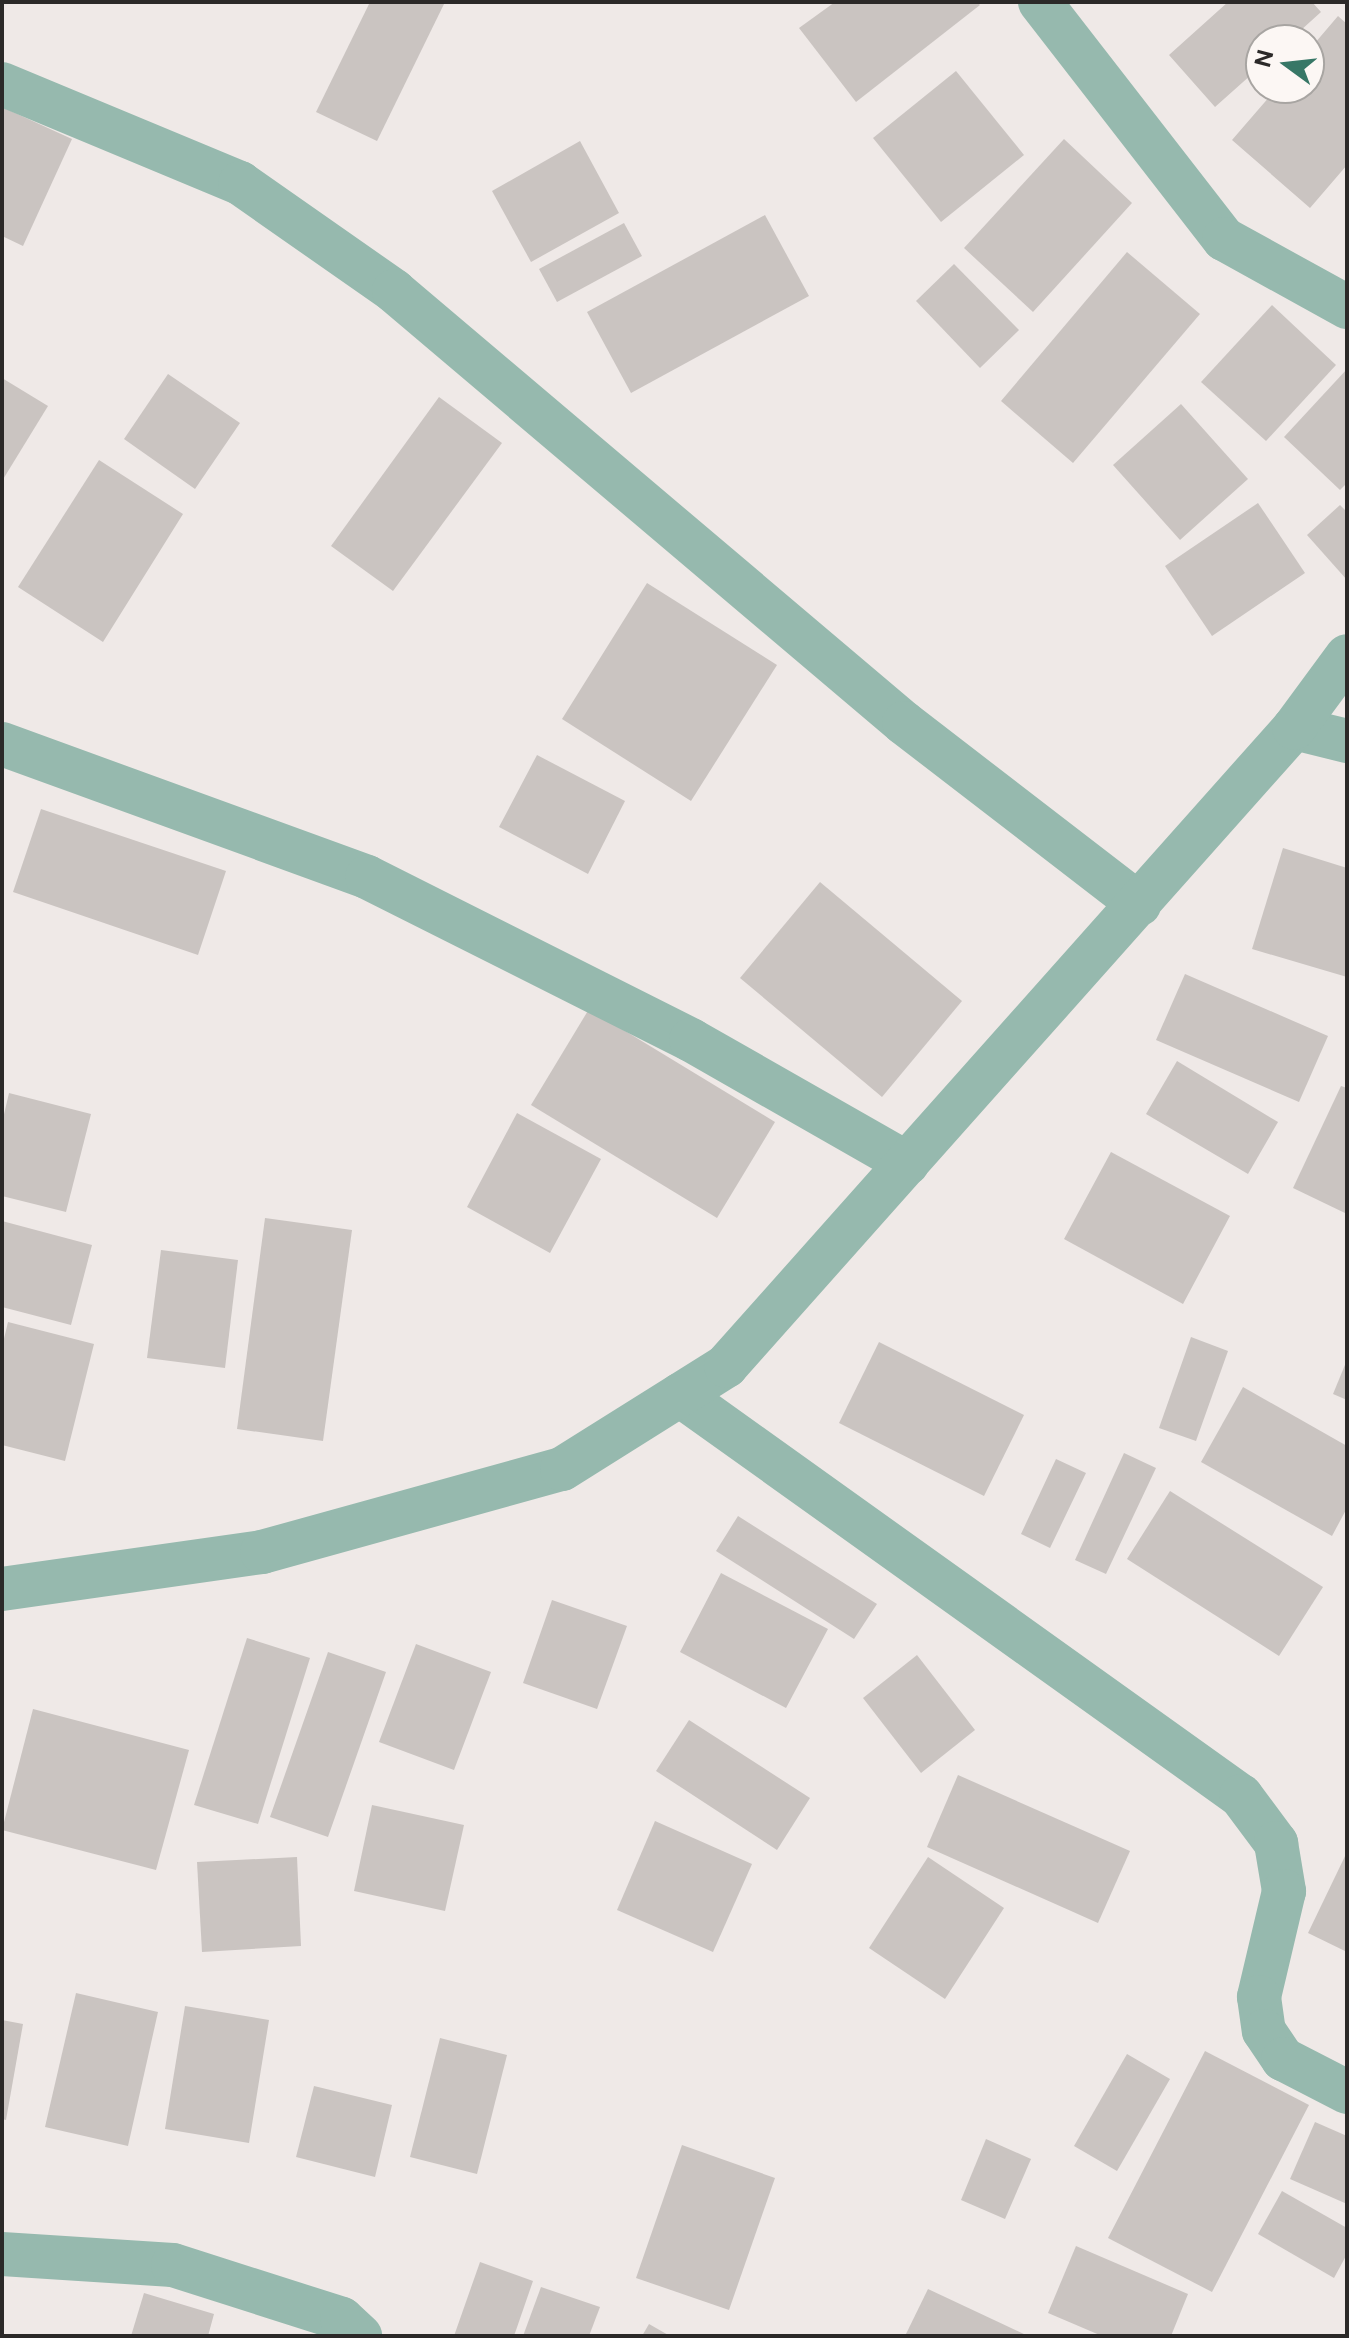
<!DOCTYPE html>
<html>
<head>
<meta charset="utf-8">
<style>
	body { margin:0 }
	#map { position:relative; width:1349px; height:2338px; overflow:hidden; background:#efe9e7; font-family:"Public Sans",sans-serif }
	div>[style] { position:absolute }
	.building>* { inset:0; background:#cac4c1 }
	.minor>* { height:44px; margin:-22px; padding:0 22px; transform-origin:22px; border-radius:22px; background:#96b9ae }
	span { translate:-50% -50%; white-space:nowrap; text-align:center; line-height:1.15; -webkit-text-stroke:6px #fcf7f4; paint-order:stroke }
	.frame { position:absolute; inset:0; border:4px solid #2b2928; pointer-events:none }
	.north { position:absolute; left:1245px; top:24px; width:80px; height:80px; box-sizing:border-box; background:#fcf7f4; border:2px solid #a8a5a2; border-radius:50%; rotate:285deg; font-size:22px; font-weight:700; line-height:32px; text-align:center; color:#2b2928 }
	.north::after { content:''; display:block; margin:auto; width:28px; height:36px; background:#377766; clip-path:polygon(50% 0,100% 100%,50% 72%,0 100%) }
</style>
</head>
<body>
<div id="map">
	<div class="building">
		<div style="clip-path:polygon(370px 2px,445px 2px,377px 141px,316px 112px)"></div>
		<div style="clip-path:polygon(835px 2px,977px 2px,980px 5px,856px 102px,799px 28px)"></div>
		<div style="clip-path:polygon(1228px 2px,1312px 2px,1321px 12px,1290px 40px,1261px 40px,1261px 66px,1215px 107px,1169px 55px)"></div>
		<div style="clip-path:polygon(1338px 16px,1347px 24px,1347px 165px,1310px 208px,1232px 140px,1277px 88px,1309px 88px,1309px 50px)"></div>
		<div style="clip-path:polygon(956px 71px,1024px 155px,941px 222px,873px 138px)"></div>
		<div style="clip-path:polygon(2px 107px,72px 139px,23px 246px,2px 236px)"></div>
		<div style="clip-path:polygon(1064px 139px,1132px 203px,1033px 312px,964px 248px)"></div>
		<div style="clip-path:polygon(580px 141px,619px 213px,531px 262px,492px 191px)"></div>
		<div style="clip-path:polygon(765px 215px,809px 296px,631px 393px,587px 312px)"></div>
		<div style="clip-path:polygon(624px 223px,642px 256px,557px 302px,539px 269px)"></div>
		<div style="clip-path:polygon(1127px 252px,1200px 314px,1073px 463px,1001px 401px)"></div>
		<div style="clip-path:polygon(954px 264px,1019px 330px,980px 368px,916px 301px)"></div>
		<div style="clip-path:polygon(1272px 305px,1336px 365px,1266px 441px,1201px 382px)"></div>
		<div style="clip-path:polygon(1347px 369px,1347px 483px,1340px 490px,1284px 437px)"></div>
		<div style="clip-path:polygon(168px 374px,240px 423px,195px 489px,124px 439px)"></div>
		<div style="clip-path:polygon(2px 378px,48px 406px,2px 481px)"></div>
		<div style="clip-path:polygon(439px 397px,502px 443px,393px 591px,331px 546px)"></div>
		<div style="clip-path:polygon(1181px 404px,1248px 479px,1180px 540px,1113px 465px)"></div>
		<div style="clip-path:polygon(99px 460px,183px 514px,103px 642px,18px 587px)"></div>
		<div style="clip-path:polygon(1258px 503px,1305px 573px,1212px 636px,1165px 566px)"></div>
		<div style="clip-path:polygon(1340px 505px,1347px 512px,1347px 580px,1307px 535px)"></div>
		<div style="clip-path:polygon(647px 583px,777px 665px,691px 801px,562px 719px)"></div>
		<div style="clip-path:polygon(537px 755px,625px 801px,588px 874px,499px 827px)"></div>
		<div style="clip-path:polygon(41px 809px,226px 871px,198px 955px,13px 892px)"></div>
		<div style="clip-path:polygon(1283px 848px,1347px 868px,1347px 977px,1252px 949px)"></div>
		<div style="clip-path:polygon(820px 882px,962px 1001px,882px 1097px,740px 978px)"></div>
		<div style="clip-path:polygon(1185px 974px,1328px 1036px,1299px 1102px,1156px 1040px)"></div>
		<div style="clip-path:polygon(589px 1009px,775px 1122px,717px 1218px,531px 1105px)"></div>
		<div style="clip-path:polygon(1177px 1061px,1278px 1122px,1248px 1174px,1146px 1114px)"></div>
		<div style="clip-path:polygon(1341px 1086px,1347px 1088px,1347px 1214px,1293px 1188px)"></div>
		<div style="clip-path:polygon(9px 1093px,91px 1114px,66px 1212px,2px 1196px,2px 1123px)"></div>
		<div style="clip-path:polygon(517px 1113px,601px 1159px,550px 1253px,467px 1207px)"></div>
		<div style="clip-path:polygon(1111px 1152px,1230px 1216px,1183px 1304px,1064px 1239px)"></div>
		<div style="clip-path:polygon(265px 1218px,352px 1230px,323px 1441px,237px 1429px)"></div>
		<div style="clip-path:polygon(2px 1221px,92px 1245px,71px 1325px,2px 1307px)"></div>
		<div style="clip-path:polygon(161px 1250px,238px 1260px,225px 1368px,147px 1358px)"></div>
		<div style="clip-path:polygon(8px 1322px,94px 1344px,65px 1461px,2px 1445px,2px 1347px)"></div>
		<div style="clip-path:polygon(1191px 1337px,1228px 1351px,1196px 1441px,1159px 1428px)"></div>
		<div style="clip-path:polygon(879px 1342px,1024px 1415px,984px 1496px,839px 1423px)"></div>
		<div style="clip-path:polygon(1347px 1360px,1347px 1400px,1333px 1394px)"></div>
		<div style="clip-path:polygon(1243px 1387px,1347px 1446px,1347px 1508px,1332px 1536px,1201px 1462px)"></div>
		<div style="clip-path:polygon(1124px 1453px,1156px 1468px,1106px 1574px,1075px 1560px)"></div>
		<div style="clip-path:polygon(1056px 1459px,1086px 1473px,1050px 1548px,1021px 1534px)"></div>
		<div style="clip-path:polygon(1170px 1491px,1323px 1587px,1279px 1656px,1127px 1559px)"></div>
		<div style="clip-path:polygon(738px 1516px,877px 1604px,854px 1639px,716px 1551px)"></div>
		<div style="clip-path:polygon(721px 1573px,828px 1629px,786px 1708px,680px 1652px)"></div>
		<div style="clip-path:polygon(552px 1600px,627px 1626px,597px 1709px,523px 1683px)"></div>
		<div style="clip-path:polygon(247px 1638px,310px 1658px,258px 1824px,194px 1805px)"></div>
		<div style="clip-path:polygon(416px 1644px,491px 1672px,454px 1770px,379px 1742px)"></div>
		<div style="clip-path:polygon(328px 1652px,386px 1672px,328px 1837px,270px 1817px)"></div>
		<div style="clip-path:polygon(917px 1655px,975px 1730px,921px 1773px,863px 1698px)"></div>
		<div style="clip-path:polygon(33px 1709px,189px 1750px,156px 1870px,2px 1830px)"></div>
		<div style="clip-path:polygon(689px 1720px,810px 1798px,777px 1850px,656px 1771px)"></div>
		<div style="clip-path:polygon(958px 1775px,1130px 1851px,1098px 1923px,927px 1847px)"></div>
		<div style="clip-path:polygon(372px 1805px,464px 1825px,445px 1911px,354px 1891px)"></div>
		<div style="clip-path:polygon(655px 1821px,752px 1864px,713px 1952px,617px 1910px)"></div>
		<div style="clip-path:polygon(1347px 1852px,1347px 1952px,1308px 1933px)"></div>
		<div style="clip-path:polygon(297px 1857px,301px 1946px,202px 1952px,197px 1862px)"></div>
		<div style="clip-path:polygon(928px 1857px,1004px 1908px,945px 1999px,869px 1948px)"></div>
		<div style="clip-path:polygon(76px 1993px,158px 2012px,128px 2146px,45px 2127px)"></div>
		<div style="clip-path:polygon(185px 2006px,269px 2020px,249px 2143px,165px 2129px)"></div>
		<div style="clip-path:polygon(2px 2020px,23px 2024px,6px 2120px,2px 2119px)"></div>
		<div style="clip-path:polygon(440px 2038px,507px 2055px,477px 2174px,410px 2157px)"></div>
		<div style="clip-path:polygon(1205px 2051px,1309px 2105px,1212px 2292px,1108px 2238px)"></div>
		<div style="clip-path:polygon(1127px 2054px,1170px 2079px,1117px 2171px,1074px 2146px)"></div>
		<div style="clip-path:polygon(314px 2086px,392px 2105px,375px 2177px,296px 2157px)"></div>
		<div style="clip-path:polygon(1315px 2122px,1347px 2136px,1347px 2204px,1290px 2179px)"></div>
		<div style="clip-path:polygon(986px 2139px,1031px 2159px,1005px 2219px,961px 2200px)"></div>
		<div style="clip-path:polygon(682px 2145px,775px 2178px,729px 2310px,636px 2278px)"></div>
		<div style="clip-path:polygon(1282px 2191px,1347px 2228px,1347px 2254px,1334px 2278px,1258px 2234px)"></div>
		<div style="clip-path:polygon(1076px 2246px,1188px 2294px,1171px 2336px,1102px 2336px,1048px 2313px)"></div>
		<div style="clip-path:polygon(480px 2262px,533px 2281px,514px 2336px,454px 2336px)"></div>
		<div style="clip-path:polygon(541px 2287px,600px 2307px,589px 2336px,523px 2336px)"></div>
		<div style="clip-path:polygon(928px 2289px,1028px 2336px,905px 2336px)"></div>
		<div style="clip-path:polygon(144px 2293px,214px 2314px,208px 2336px,131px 2336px)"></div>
		<div style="clip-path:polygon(649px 2324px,670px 2336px,642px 2336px)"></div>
	</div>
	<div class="minor">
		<div style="left:1040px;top:2px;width:300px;rotate:52.2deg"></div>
		<div style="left:1224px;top:239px;width:141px;rotate:28.9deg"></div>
		<div style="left:2px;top:84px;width:258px;rotate:22.6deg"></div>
		<div style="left:240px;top:183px;width:188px;rotate:35deg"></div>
		<div style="left:394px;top:291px;width:668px;rotate:40.27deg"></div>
		<div style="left:904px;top:723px;width:297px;rotate:37.6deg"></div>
		<div style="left:1294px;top:728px;width:55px;rotate:13.8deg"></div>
		<div style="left:2px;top:744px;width:388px;rotate:20deg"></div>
		<div style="left:367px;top:877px;width:363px;rotate:26.7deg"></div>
		<div style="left:691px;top:1040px;width:249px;rotate:29.7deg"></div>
		<div style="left:680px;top:1395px;width:690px;rotate:35.56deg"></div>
		<div style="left:1241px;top:1796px;width:59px;rotate:53.3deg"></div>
		<div style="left:1276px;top:1843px;width:49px;rotate:80.5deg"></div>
		<div style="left:1284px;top:1891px;width:109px;rotate:103.3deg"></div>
		<div style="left:1259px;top:1997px;width:34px;rotate:82deg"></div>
		<div style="left:1264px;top:2031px;width:34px;rotate:56deg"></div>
		<div style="left:1283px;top:2059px;width:72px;rotate:27.3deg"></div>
		<div style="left:2px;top:1589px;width:263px;rotate:-8.1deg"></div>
		<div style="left:262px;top:1552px;width:311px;rotate:-15.5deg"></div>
		<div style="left:562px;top:1469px;width:194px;rotate:-32.1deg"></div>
		<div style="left:726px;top:1366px;width:854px;rotate:-48.32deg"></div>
		<div style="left:1294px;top:728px;width:89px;rotate:-53.6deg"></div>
		<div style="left:2px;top:2254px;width:171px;rotate:3.7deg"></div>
		<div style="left:173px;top:2265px;width:177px;rotate:17.7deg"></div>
		<div style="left:342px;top:2319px;width:25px;rotate:43deg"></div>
	</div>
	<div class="frame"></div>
	<div class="north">N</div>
</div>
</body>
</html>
